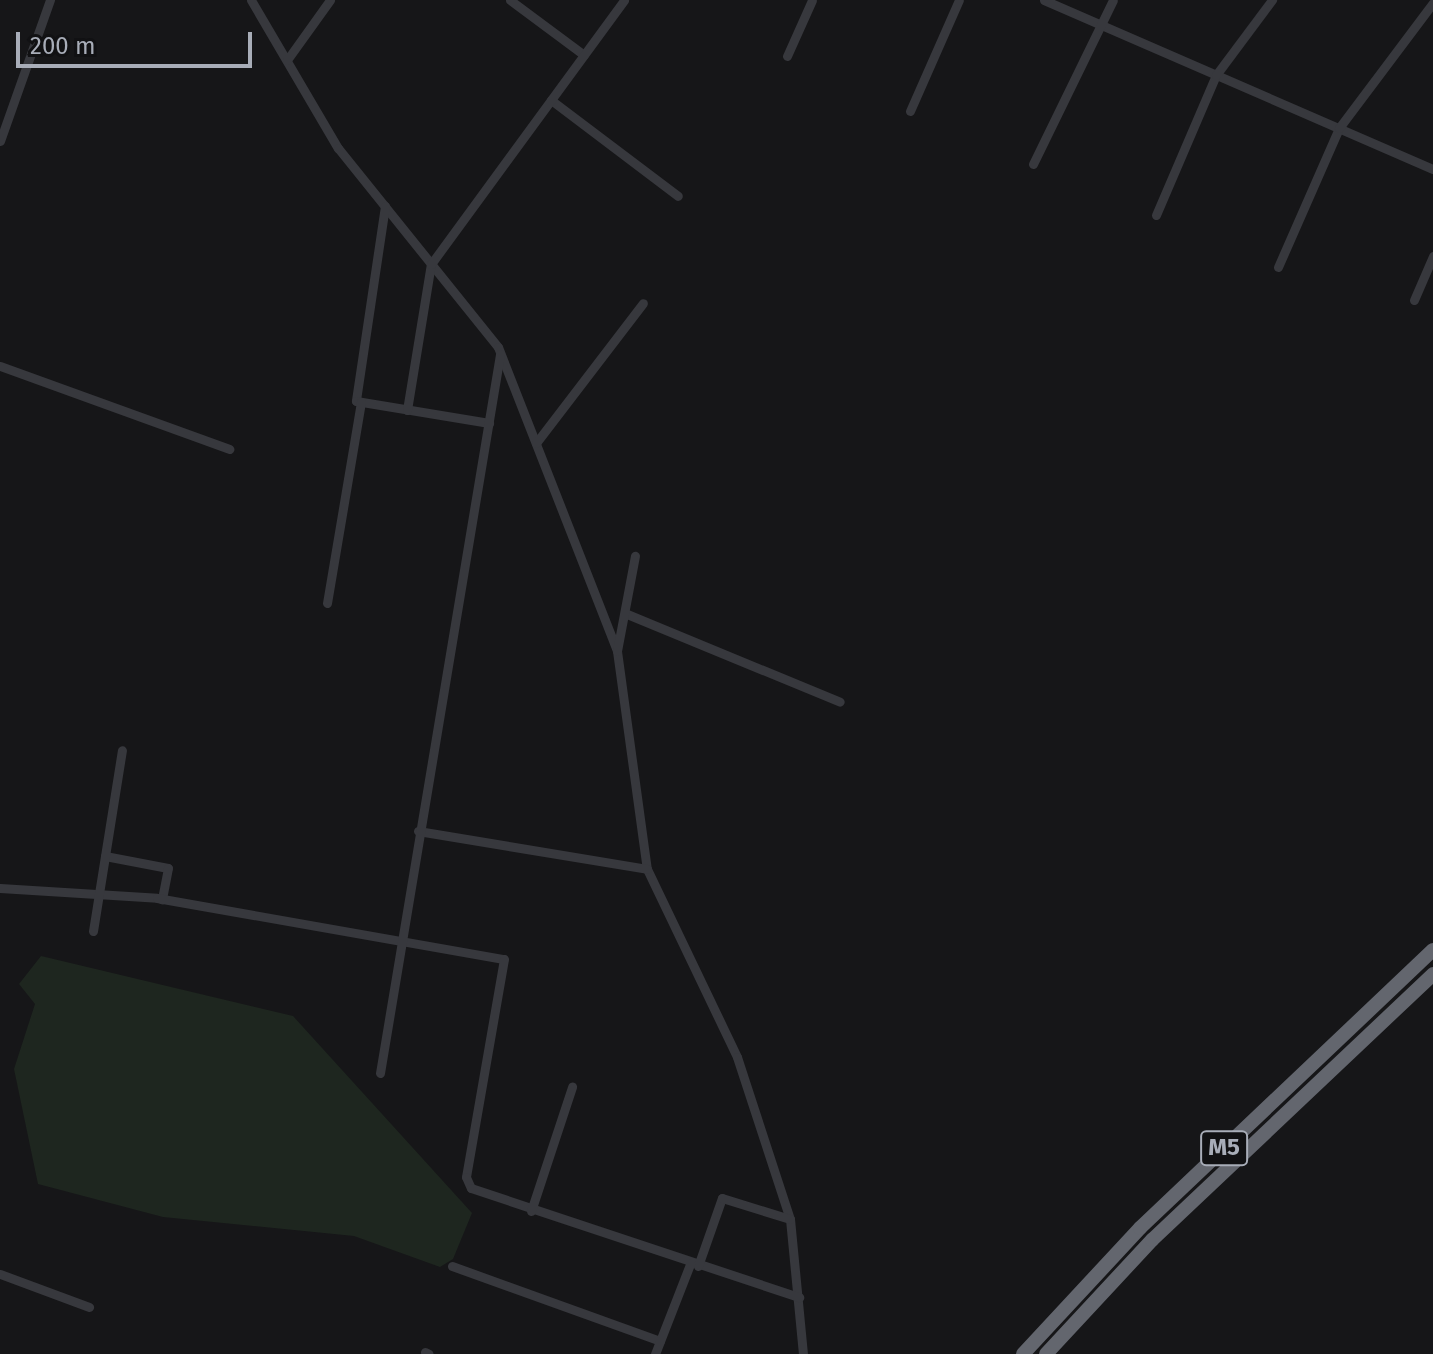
<!DOCTYPE html>
<html>
<head>
<meta charset="utf-8">
<style>
	body { margin:0 }
	#map { position:relative; width:1433px; height:1354px; overflow:hidden; background:#161618; font-family:"Fira Sans",sans-serif }
	div>[style] { position:absolute }
	.green>* { inset:0; background:#1e261f }
	.minor>* { height:9px; margin:-4.5px; padding:0 4.5px; transform-origin:4.5px; border-radius:4.5px; background:#37383d }
	.highway>* { height:14px; margin:-7px; padding:0 7px; transform-origin:7px; border-radius:7px; background:#63666e }
	span { translate:-50% -50%; white-space:nowrap; text-align:center; line-height:1.15; -webkit-text-stroke:8px #111113; paint-order:stroke }
	.shield-label span { padding:2px 6px; background:#111113; border:2px solid; border-radius:6px; -webkit-text-stroke-width:0 }
	.shield-label { font-size:24px; color:#a8adb8; font-weight:700 }
	.scale { position:absolute; left:16px; top:32px; width:236px; height:36px; box-sizing:border-box; border:4px solid #a8adb8; border-top:0; padding-left:10px; font-size:24px; line-height:28px; white-space:nowrap; color:#a8adb8; -webkit-text-stroke:6px #111113; paint-order:stroke }
</style>
</head>
<body>
<div id="map">
	<div class="green">
		<div style="clip-path:polygon(41px 956px,293px 1016px,472px 1213px,453px 1259px,440px 1267px,354px 1236px,163px 1217px,38px 1184px,14px 1069px,35px 1004px,19px 984px)"></div>
	</div>
	<div class="minor">
		<div style="left:251px;top:0;width:172px;rotate:59.6deg"></div>
		<div style="left:338px;top:148px;width:255px;rotate:51.2deg"></div>
		<div style="left:498px;top:347px;width:326px;rotate:68.6deg"></div>
		<div style="left:617px;top:651px;width:220px;rotate:82.2deg"></div>
		<div style="left:647px;top:869px;width:208px;rotate:64.4deg"></div>
		<div style="left:737px;top:1057px;width:170px;rotate:71.9deg"></div>
		<div style="left:790px;top:1219px;width:136px;rotate:84.5deg"></div>
		<div style="left:510px;top:0;width:92px;rotate:36.6deg"></div>
		<div style="left:1044px;top:0;width:424px;rotate:23.5deg"></div>
		<div style="left:787px;top:56px;width:61px;rotate:-65.9deg"></div>
		<div style="left:287px;top:60px;width:74px;rotate:-54.4deg"></div>
		<div style="left:551px;top:100px;width:159px;rotate:37.1deg"></div>
		<div style="left:910px;top:111px;width:121px;rotate:-66.2deg"></div>
		<div style="left:0;top:141px;width:150px;rotate:-70.5deg"></div>
		<div style="left:1033px;top:164px;width:182px;rotate:-64deg"></div>
		<div style="left:385px;top:206px;width:197px;rotate:98.5deg"></div>
		<div style="left:356px;top:401px;width:135px;rotate:9.4deg"></div>
		<div style="left:1156px;top:215px;width:152px;rotate:-66.8deg"></div>
		<div style="left:1216px;top:75px;width:94px;rotate:-53.3deg"></div>
		<div style="left:1278px;top:267px;width:152px;rotate:-66.3deg"></div>
		<div style="left:1339px;top:128px;width:156px;rotate:-53.1deg"></div>
		<div style="left:1414px;top:300px;width:48px;rotate:-66.6deg"></div>
		<div style="left:0;top:366px;width:244px;rotate:19.9deg"></div>
		<div style="left:407px;top:410px;width:148px;rotate:-80.7deg"></div>
		<div style="left:431px;top:264px;width:327px;rotate:-53.8deg"></div>
		<div style="left:536px;top:443px;width:176px;rotate:-52.6deg"></div>
		<div style="left:327px;top:603px;width:204px;rotate:-80.4deg"></div>
		<div style="left:627px;top:614px;width:230px;rotate:22.4deg"></div>
		<div style="left:617px;top:651px;width:97px;rotate:-79.3deg"></div>
		<div style="left:418px;top:831px;width:232px;rotate:9.4deg"></div>
		<div style="left:105px;top:856px;width:64px;rotate:10.8deg"></div>
		<div style="left:168px;top:868px;width:32px;rotate:101deg"></div>
		<div style="left:0;top:888px;width:157px;rotate:3.6deg"></div>
		<div style="left:157px;top:898px;width:352px;rotate:10deg"></div>
		<div style="left:504px;top:959px;width:221px;rotate:99.9deg"></div>
		<div style="left:466px;top:1177px;width:12px;rotate:66deg"></div>
		<div style="left:471px;top:1188px;width:346px;rotate:18.4deg"></div>
		<div style="left:93px;top:931px;width:183px;rotate:-80.9deg"></div>
		<div style="left:380px;top:1073px;width:729px;rotate:-80.52deg"></div>
		<div style="left:531px;top:1211px;width:131px;rotate:-71.7deg"></div>
		<div style="left:452px;top:1266px;width:221px;rotate:19.8deg"></div>
		<div style="left:698px;top:1266px;width:72px;rotate:-70.6deg"></div>
		<div style="left:722px;top:1198px;width:71px;rotate:17.2deg"></div>
		<div style="left:0;top:1274px;width:95px;rotate:20.3deg"></div>
		<div style="left:425px;top:1352px;width:4px;rotate:27deg"></div>
		<div style="left:655px;top:1354px;width:97px;rotate:-68.7deg"></div>
	</div>
	<div class="highway">
		<div style="left:1023px;top:1354px;width:172px;rotate:-47.1deg"></div>
		<div style="left:1140px;top:1228px;width:404px;rotate:-43.5deg"></div>
		<div style="left:1046px;top:1354px;width:156px;rotate:-47.1deg"></div>
		<div style="left:1152px;top:1240px;width:387px;rotate:-43.4deg"></div>
	</div>
	<div class="shield-label">
		<span style="left:1224px;top:1148px">M5</span>
	</div>
	<div class="scale">200 m</div>
</div>
</body>
</html>
